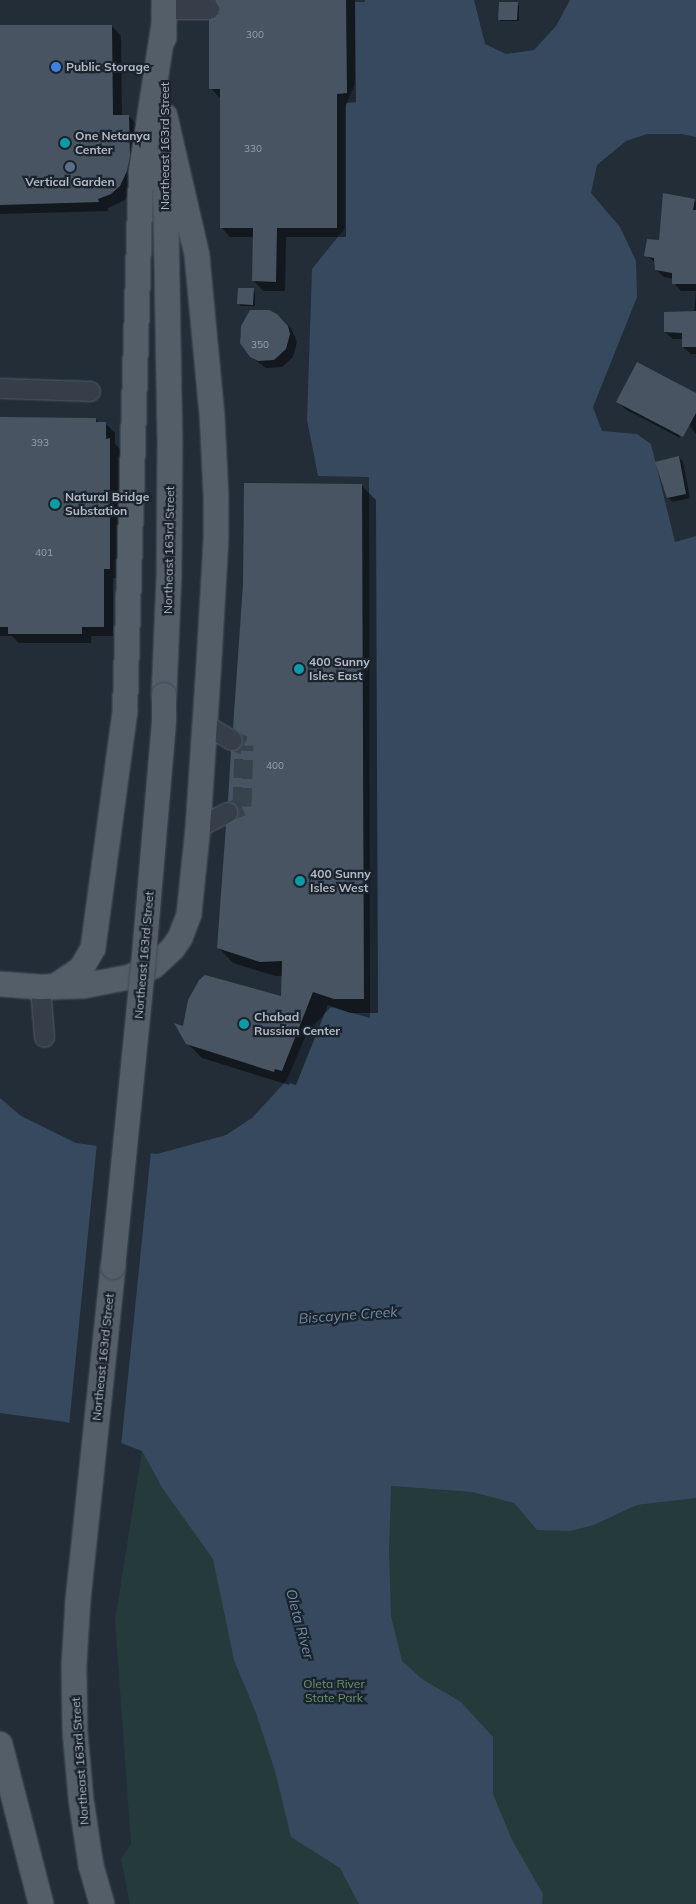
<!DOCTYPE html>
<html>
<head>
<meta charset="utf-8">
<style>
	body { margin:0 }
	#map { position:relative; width:696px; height:1904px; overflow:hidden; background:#222d38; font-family:Mulish,sans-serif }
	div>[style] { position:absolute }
	.green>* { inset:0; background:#253a3a }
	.water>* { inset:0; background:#36495f }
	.pier>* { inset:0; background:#222d38 }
	.shadow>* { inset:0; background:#0007 }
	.building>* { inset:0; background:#485462 }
	.minor-tunnel>* { height:19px; margin-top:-9.5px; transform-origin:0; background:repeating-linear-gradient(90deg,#37424d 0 19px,transparent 0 28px) }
	.roads { filter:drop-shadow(0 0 1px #535c66) drop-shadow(0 0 1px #535c66) }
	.minor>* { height:19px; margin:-9.5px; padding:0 9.5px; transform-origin:9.5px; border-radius:9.5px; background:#353e49 }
	.major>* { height:24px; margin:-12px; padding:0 12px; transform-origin:12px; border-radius:12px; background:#535e69 }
	.bridges { filter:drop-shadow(0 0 1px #424a55) drop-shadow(0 0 1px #424a55) }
	.major-bridge>* { height:24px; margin:-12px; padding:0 12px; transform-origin:12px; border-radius:12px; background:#535e69 }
	.dots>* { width:14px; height:14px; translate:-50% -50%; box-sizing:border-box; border:2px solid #1b232d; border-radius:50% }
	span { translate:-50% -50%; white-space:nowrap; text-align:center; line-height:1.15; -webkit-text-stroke:4.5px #1b232d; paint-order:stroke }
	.number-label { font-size:10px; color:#96a0ac }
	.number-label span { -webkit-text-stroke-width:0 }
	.poi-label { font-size:12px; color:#b0b9c5; font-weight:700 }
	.left { translate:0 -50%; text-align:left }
	.street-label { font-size:12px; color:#b0b9c5 }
	.park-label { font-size:12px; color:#689570 }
	.water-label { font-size:14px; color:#718ca8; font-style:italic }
</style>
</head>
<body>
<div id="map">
	<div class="green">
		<div style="clip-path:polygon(142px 1451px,391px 1486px,472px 1492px,514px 1503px,537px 1530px,594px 1525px,637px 1505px,696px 1498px,696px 1904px,130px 1904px,121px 1859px,131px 1844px,115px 1620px)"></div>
	</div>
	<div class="water">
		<div style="clip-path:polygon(365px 0,474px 0,485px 44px,506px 54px,534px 50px,556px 26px,570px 0,696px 0,696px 137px,681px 134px,647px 134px,626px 141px,597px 165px,591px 193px,620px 227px,636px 261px,637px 297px,593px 407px,602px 431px,637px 434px,651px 444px,675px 542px,696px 536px,696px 1498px,637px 1505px,594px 1525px,570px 1531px,537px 1530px,514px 1503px,472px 1492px,391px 1486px,389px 1552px,391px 1616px,402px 1661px,422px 1679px,461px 1702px,493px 1737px,493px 1794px,512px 1840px,543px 1894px,542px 1904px,359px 1904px,340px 1868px,291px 1837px,275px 1771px,256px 1713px,234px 1660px,213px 1559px,163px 1489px,142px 1451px,66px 1422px,0 1413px,0 1098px,21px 1116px,76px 1143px,157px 1154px,226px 1135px,252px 1118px,287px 1080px,307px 1032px,331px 1007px,370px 1018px,369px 477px,318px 476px,307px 420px,312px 269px,345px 228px,345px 107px,355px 84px,355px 2px,365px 2px)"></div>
	</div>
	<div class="pier">
		<div style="clip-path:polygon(97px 1143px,151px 1151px,121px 1446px,69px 1426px)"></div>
	</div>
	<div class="shadow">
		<div style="clip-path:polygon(212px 0,355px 0,356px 102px,346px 103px,346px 237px,286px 237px,285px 291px,263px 291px,254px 281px,254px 237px,230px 237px,221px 227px,220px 98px,211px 88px,222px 8px)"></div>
		<div style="clip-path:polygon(517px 3px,519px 6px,519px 21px,501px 21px,499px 19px)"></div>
		<div style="clip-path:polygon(0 26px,112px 26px,121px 36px,122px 116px,129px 116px,138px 126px,136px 181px,125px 200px,108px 208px,108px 211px,0 214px)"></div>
		<div style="clip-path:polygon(694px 200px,696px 202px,696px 354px,691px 354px,683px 347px,683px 339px,673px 339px,665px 332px,694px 313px,696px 291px,681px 291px,674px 283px,674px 279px,664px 277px,656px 270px,656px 263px,646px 255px)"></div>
		<div style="clip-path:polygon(253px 290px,255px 292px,255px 306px,241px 306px,239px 304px)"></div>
		<div style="clip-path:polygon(277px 315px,291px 328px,297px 342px,293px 357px,282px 367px,266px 368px,251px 357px,241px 343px,240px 335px,242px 327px)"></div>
		<div style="clip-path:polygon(696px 394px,696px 434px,671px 400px,680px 438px,625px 409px,617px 401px)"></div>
		<div style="clip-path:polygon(0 418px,95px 419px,99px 423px,105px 423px,115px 433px,115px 444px,120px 449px,119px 578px,113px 578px,113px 636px,91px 636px,91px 643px,19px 643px,12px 636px,0 636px)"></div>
		<div style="clip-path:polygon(679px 457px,683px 462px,690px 498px,673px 502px,668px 498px)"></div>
		<div style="clip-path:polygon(361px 485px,376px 500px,378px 1013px,350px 1013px,328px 1005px,296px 1085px,290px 1083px,289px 1085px,202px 1058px,187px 1043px,184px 1028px,282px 998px,283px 976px,275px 976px,233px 963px,219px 948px,239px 810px,229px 800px,239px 750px)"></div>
	</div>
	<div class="building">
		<div style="clip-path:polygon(215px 0,346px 0,347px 93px,337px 94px,337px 228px,277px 228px,276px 282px,252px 281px,253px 228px,220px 228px,220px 89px,209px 89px,209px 20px,219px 14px,220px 9px)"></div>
		<div style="clip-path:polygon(499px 2px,518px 2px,517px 20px,498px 20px)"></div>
		<div style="clip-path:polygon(0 25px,112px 25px,113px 115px,129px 115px,130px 156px,127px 171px,120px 186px,111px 194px,98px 199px,99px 202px,0 205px)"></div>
		<div style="clip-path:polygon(663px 193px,695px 199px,693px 210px,696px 210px,696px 284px,672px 284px,672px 273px,655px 270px,654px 258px,644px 256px,647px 239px,659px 240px)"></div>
		<div style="clip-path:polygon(238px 288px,254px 288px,253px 305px,237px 304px)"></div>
		<div style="clip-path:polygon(250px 310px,269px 310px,277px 314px,288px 326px,290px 334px,286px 349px,274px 360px,258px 361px,250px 357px,240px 343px,241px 326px)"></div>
		<div style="clip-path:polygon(696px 311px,696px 347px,682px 347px,682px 333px,664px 332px,664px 312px)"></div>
		<div style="clip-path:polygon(637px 362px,696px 393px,696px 413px,683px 437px,616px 402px)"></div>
		<div style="clip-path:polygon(0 417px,96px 418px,96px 422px,106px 422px,106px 439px,110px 438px,110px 569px,104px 569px,104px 627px,82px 627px,82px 634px,8px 634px,8px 627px,0 627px)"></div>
		<div style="clip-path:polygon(679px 456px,686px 494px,667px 498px,655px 462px)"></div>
		<div style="clip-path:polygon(244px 483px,362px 484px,364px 999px,334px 999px,313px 992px,282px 1071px,275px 1069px,274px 1072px,186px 1044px,174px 1023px,183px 1026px,188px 1000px,199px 980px,205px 975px,281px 996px,282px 961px,260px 962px,217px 948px,226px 825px,236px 818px,238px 813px,237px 806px,228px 801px,231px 751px,238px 749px,243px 740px,241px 734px,233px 728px,243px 584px)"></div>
	</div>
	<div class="minor-tunnel">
		<div style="left:227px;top:812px;width:16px;rotate:-22deg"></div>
		<div style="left:242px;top:806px;width:61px;rotate:-88.1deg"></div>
		<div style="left:244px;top:745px;width:13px;rotate:-157deg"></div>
	</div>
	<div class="roads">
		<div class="minor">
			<div style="left:164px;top:9px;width:45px"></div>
			<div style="left:0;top:388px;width:90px;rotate:1.9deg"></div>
			<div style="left:204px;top:724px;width:32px;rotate:30deg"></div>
			<div style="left:198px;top:827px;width:33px;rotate:-27deg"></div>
			<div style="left:40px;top:987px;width:50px;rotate:85.4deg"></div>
		</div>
		<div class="major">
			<div style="left:164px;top:0;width:38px;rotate:90deg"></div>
			<div style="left:164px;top:695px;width:117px;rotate:-87.6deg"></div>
			<div style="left:169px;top:578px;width:132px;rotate:-89.6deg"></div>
			<div style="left:170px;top:446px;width:287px;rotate:-91deg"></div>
			<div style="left:0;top:984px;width:40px;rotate:4.3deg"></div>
			<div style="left:40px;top:987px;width:43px;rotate:-1.3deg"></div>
			<div style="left:83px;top:986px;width:48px;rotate:-10.8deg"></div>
			<div style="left:130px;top:977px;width:26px;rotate:-25deg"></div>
			<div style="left:154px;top:966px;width:26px;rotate:-43deg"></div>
			<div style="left:173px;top:948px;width:12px;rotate:-55deg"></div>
			<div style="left:180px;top:938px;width:26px;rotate:-69deg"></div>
			<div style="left:189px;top:914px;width:87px;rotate:-84.1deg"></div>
			<div style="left:198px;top:827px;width:166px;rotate:-86.2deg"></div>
			<div style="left:209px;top:661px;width:121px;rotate:-86.7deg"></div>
			<div style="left:216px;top:540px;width:44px;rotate:-90deg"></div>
			<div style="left:216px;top:496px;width:81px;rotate:-92.8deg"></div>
			<div style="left:212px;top:415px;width:161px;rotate:-95.4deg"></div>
			<div style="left:197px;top:255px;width:143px;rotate:-103deg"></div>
			<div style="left:54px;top:987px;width:32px;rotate:-34deg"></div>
			<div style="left:81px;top:969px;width:24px;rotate:-60deg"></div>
			<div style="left:93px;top:948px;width:239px;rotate:-82.3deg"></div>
			<div style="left:125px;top:711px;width:539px;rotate:-88.3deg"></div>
			<div style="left:141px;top:172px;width:150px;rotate:-81.2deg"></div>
			<div style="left:0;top:1744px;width:165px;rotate:75.6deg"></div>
			<div style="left:102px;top:1904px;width:40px;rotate:-106deg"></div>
			<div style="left:91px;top:1866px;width:68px;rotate:-98.5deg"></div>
			<div style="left:81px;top:1799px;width:67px;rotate:-95.1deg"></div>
			<div style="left:75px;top:1732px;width:67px;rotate:-90.9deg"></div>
			<div style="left:74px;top:1665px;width:65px;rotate:-86.5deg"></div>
			<div style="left:78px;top:1600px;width:335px;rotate:-84deg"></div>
		</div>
	</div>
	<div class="bridges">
		<div class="major-bridge">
			<div style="left:113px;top:1267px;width:301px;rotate:-84.3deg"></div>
			<div style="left:143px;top:967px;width:247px;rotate:-85.1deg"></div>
			<div style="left:164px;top:721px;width:26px;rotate:-90deg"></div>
		</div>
	</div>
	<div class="dots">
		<div style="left:56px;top:67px;background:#3f7fe0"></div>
		<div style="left:65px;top:143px;background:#0f9aa8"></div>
		<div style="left:70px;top:167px;background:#5c6f8a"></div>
		<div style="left:55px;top:504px;background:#0f9aa8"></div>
		<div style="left:299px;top:669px;background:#0f9aa8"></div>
		<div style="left:300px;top:881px;background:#0f9aa8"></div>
		<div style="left:244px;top:1024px;background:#0f9aa8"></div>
	</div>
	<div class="number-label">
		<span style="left:255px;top:35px">300</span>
		<span style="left:253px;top:149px">330</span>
		<span style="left:260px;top:345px">350</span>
		<span style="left:40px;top:443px">393</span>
		<span style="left:44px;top:553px">401</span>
		<span style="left:275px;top:766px">400</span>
	</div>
	<div class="poi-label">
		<span class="left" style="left:66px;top:67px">Public Storage</span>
		<span class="left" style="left:75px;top:143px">One Netanya<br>Center</span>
		<span style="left:70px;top:182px">Vertical Garden</span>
		<span class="left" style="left:65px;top:504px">Natural Bridge<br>Substation</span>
		<span class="left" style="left:309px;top:669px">400 Sunny<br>Isles East</span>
		<span class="left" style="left:310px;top:881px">400 Sunny<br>Isles West</span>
		<span class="left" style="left:254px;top:1024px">Chabad<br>Russian Center</span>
	</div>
	<div class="street-label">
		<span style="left:165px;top:146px;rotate:-90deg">Northeast 163rd Street</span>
		<span style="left:169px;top:550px;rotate:-89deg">Northeast 163rd Street</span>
		<span style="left:144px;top:955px;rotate:-85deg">Northeast 163rd Street</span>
		<span style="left:103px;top:1357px;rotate:-84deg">Northeast 163rd Street</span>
		<span style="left:80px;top:1761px;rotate:-94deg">Northeast 163rd Street</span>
	</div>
	<div class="park-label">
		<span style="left:334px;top:1691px">Oleta River<br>State Park</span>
	</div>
	<div class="water-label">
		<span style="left:348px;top:1315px;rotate:-4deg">Biscayne Creek</span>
		<span style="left:300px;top:1624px;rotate:75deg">Oleta River</span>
	</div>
</div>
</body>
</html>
